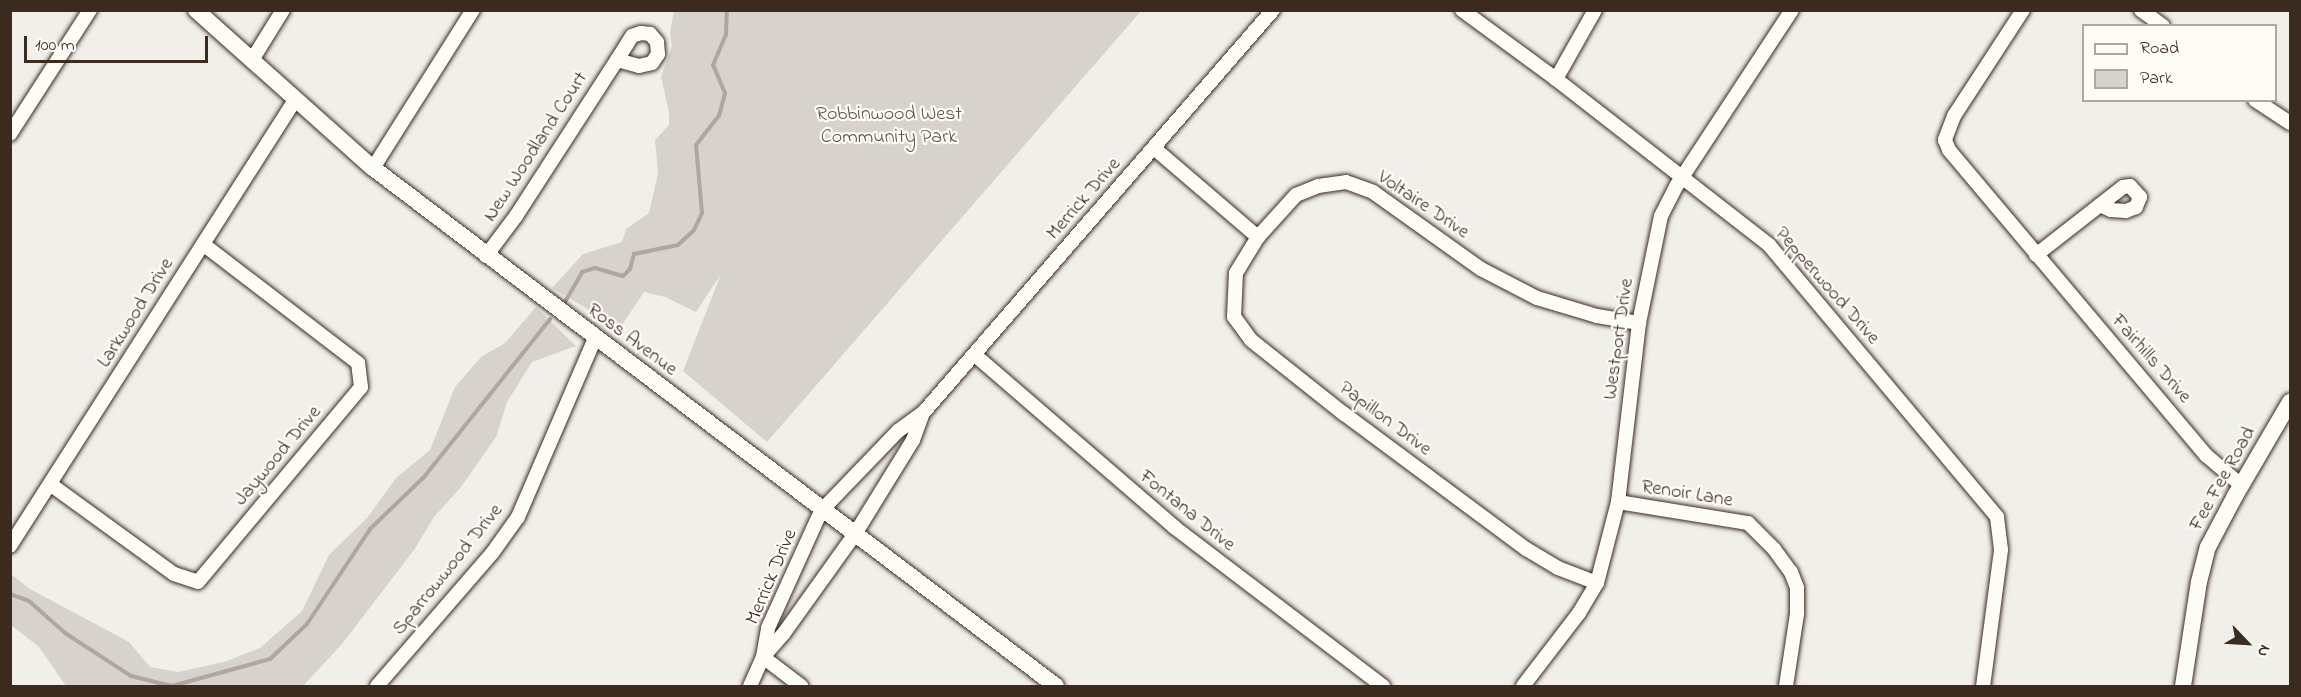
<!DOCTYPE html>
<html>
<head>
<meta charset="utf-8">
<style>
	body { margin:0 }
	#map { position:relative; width:2301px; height:697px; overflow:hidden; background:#f1efea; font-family:"Indie Flower",sans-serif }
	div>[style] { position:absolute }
	.green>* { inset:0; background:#d7d2cc }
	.stream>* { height:4px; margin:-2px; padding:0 2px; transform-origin:2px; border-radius:2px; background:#aea69f }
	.roads { filter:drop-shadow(0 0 2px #3b2a1e) drop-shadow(0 0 2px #3b2a1e) }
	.minor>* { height:14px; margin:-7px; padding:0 7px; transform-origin:7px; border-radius:7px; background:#fdfcf7 }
	.tertiary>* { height:16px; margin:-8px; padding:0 8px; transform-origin:8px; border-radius:8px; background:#fdfcf7 }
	span { translate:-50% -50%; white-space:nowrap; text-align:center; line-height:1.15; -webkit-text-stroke:4.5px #fdfcf7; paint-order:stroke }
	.park-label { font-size:20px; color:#62544a }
	.street-label { font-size:20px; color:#3b2a1e }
	.frame { position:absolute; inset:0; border:12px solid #3b2a1e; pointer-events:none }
	.legend { position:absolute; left:2082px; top:24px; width:195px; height:78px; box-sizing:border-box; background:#fdfcf7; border:2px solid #afa8a0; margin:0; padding:8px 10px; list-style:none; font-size:18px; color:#3b2a1e }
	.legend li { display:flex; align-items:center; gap:12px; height:30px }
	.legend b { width:30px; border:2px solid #afa8a0 }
	.north { position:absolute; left:2217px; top:613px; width:60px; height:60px; -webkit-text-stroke:4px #fdfcf7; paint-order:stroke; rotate:115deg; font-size:16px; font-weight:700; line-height:24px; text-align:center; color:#3b2a1e }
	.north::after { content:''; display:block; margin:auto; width:21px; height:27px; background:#3b2a1e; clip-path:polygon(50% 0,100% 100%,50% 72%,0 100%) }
	.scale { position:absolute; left:24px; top:36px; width:184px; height:27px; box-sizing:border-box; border:3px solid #3b2a1e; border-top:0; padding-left:8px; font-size:18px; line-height:21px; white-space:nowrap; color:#3b2a1e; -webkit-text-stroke:4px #fdfcf7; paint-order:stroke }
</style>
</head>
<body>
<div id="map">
	<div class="green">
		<div style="clip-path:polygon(674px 11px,674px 10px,1141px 11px,767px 442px,683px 371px,721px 274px,696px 312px,665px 297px,644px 292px,620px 328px,552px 288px,583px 254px,622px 242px,626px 229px,649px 213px,658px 173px,655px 140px,669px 125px,669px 112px,661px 77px,672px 46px,670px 32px)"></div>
		<div style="clip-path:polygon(536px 307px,576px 346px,532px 362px,507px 402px,496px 437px,461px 487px,434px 517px,414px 550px,342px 644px,303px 686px,66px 686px,39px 647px,11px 625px,11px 574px,30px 589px,129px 642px,150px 667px,178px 672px,224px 662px,260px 648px,302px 611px,329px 555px,368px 517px,396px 478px,430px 450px,455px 387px,482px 356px,504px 344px)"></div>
	</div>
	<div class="stream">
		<div style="left:565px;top:302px;width:34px;rotate:-60deg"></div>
		<div style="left:582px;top:272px;width:14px;rotate:-17deg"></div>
		<div style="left:595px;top:268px;width:29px;rotate:16deg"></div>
		<div style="left:623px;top:276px;width:10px;rotate:-45deg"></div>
		<div style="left:630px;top:269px;width:16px;rotate:-75deg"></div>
		<div style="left:634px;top:254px;width:45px;rotate:-11.6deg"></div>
		<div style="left:678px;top:245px;width:22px;rotate:-43deg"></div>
		<div style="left:694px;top:230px;width:19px;rotate:-65deg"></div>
		<div style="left:702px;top:213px;width:68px;rotate:-95deg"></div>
		<div style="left:696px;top:145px;width:37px;rotate:-52deg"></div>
		<div style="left:719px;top:116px;width:24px;rotate:-75deg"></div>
		<div style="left:725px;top:93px;width:30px;rotate:-113deg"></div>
		<div style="left:713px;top:65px;width:34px;rotate:-67deg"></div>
		<div style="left:726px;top:34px;width:24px;rotate:-88deg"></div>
		<div style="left:10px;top:594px;width:20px;rotate:20deg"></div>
		<div style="left:29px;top:601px;width:48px;rotate:41.6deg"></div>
		<div style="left:65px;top:633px;width:79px;rotate:33.1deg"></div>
		<div style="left:131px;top:676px;width:42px;rotate:13.7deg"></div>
		<div style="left:172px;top:686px;width:102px;rotate:-15.4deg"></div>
		<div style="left:270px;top:659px;width:51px;rotate:-43.4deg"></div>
		<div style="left:307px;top:624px;width:114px;rotate:-56.4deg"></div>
		<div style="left:370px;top:529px;width:75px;rotate:-43.9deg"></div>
		<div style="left:424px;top:477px;width:202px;rotate:-51.4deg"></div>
	</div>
	<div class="roads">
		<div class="minor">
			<div style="left:1462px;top:10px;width:117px;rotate:36.3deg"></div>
			<div style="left:1556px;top:79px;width:270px;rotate:37.9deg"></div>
			<div style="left:1769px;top:245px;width:355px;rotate:50deg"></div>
			<div style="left:1997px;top:517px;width:33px;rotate:83deg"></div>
			<div style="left:2001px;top:550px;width:137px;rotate:97.5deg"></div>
			<div style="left:2023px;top:10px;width:126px;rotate:123.1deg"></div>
			<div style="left:1954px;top:116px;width:26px;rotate:111deg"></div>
			<div style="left:1945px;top:140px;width:11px;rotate:68deg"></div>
			<div style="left:1949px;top:150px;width:400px;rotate:49.9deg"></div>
			<div style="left:2207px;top:456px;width:45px;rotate:40.5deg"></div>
			<div style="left:2141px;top:10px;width:27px;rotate:36deg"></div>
			<div style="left:252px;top:60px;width:59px;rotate:-58.2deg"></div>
			<div style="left:1556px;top:79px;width:79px;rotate:-60.5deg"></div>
			<div style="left:2255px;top:100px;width:42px;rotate:33.3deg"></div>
			<div style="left:10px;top:134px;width:148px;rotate:-57.2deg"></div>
			<div style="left:1154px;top:148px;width:137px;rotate:40.6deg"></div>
			<div style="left:373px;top:168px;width:187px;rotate:-57.7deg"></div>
			<div style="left:2036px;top:255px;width:110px;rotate:-38deg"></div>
			<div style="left:2123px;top:187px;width:7px;rotate:-8deg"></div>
			<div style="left:2130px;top:186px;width:15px;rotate:48deg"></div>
			<div style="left:2140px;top:197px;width:11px;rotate:112deg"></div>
			<div style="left:2136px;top:207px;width:11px;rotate:158deg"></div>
			<div style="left:2126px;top:211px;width:15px;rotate:-176deg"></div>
			<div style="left:2111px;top:210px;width:12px;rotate:-156deg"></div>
			<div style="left:486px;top:256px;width:50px;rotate:-53.1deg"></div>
			<div style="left:516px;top:216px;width:186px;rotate:-57.1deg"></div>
			<div style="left:617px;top:60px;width:23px;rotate:15deg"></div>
			<div style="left:639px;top:66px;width:13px;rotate:-13deg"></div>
			<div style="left:652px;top:63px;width:11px;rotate:-56deg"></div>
			<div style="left:658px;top:54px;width:12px;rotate:-95deg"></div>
			<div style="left:657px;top:42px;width:11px;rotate:-131deg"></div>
			<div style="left:650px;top:34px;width:9px;rotate:-174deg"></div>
			<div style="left:641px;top:33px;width:9px;rotate:162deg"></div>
			<div style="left:632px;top:36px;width:28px;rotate:122deg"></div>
			<div style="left:975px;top:355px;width:263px;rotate:40.8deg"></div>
			<div style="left:1174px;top:527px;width:263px;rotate:37.3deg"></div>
			<div style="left:50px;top:484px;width:153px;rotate:36deg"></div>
			<div style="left:174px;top:574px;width:25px;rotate:18deg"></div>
			<div style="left:198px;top:582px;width:254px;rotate:-50.1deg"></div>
			<div style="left:361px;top:387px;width:24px;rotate:-97deg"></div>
			<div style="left:358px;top:363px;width:195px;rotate:-142.5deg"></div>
			<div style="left:1618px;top:502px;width:132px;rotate:9.2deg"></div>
			<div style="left:1748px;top:523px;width:37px;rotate:45deg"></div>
			<div style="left:1774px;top:549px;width:29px;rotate:54deg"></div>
			<div style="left:1791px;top:572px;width:17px;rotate:69deg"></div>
			<div style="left:1797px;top:588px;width:26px;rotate:90deg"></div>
			<div style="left:1797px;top:614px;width:73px;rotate:98.7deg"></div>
			<div style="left:10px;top:546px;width:529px;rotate:-57.42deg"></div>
			<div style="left:1597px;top:583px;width:42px;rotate:-159deg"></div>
			<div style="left:1558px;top:568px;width:37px;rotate:-149deg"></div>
			<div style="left:1526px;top:549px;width:227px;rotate:-143.4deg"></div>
			<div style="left:1344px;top:414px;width:119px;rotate:-141.5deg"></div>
			<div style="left:1251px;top:340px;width:29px;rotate:-126deg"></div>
			<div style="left:1234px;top:317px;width:44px;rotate:-87.4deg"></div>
			<div style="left:1236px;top:273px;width:42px;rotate:-58.6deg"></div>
			<div style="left:1258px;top:237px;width:57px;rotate:-47.9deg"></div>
			<div style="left:1296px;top:195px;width:24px;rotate:-22deg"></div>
			<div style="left:1318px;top:186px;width:28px;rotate:-8deg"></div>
			<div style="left:1346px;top:182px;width:29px;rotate:20deg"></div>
			<div style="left:1373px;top:192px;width:133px;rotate:35.5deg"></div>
			<div style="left:1481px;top:269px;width:63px;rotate:27.4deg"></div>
			<div style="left:1537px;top:298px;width:63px;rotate:16.7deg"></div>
			<div style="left:1597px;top:316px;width:43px;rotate:9.5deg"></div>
			<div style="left:764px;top:656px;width:30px;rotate:-49deg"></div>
			<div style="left:784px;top:633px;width:122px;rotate:-54.4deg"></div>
			<div style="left:855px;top:534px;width:110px;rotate:-58.3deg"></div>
			<div style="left:913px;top:440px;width:29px;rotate:-70deg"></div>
			<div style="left:763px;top:657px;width:48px;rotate:37.3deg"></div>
			<div style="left:377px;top:686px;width:177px;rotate:-49.1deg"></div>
			<div style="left:493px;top:552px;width:43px;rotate:-54.5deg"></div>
			<div style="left:518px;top:517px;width:195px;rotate:-66.7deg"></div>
			<div style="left:750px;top:686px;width:32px;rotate:-66deg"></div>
			<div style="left:763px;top:657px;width:29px;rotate:-80deg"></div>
			<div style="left:768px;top:628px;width:128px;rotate:-65.6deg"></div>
			<div style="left:821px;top:511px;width:111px;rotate:-46.1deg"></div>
			<div style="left:898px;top:431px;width:31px;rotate:-36deg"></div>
			<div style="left:923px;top:413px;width:534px;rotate:-49.03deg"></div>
			<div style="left:1523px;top:686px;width:92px;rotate:-52.5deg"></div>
			<div style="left:1579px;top:613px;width:35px;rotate:-59deg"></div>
			<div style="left:1597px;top:583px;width:84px;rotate:-75.5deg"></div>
			<div style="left:1618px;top:502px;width:180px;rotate:-83.3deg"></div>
			<div style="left:1639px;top:323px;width:109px;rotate:-78.4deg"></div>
			<div style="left:1661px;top:216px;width:35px;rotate:-63deg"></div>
			<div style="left:1677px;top:185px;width:209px;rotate:-56.7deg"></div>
		</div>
		<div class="tertiary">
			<div style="left:196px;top:10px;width:237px;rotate:41.8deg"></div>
			<div style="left:373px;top:168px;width:857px;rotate:37.18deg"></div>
			<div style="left:2183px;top:686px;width:105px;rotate:-81.3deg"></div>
			<div style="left:2199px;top:582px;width:36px;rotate:-76deg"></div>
			<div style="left:2208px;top:547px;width:58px;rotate:-62.1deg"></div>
			<div style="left:2235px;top:496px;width:109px;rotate:-59.7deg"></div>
		</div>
	</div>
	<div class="park-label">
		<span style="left:889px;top:126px">Robbinwood West<br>Community Park</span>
	</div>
	<div class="street-label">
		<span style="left:536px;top:147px;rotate:-57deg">New Woodland Court</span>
		<span style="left:1084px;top:199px;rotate:-49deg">Merrick Drive</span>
		<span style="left:1423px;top:205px;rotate:34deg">Voltaire Drive</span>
		<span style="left:1827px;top:286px;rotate:49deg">Pepperwood Drive</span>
		<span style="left:136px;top:313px;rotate:-58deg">Larkwood Drive</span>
		<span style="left:1619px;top:339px;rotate:-82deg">Westport Drive</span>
		<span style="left:632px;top:340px;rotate:37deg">Ross Avenue</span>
		<span style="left:2151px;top:359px;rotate:49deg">Fairhills Drive</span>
		<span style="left:1385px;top:419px;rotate:37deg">Papillon Drive</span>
		<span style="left:278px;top:456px;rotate:-50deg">Jaywood Drive</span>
		<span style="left:2223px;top:479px;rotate:-61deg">Fee Fee Road</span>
		<span style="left:1687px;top:494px;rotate:9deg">Renoir Lane</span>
		<span style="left:1187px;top:511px;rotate:39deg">Fontana Drive</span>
		<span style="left:448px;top:570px;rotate:-51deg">Sparrowwood Drive</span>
		<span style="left:772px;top:577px;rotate:-67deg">Merrick Drive</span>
	</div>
	<div class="frame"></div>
	<ul class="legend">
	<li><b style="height:8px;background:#fdfcf7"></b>Road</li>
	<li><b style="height:16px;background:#d7d2cc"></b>Park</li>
	</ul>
	<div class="north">N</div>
	<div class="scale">100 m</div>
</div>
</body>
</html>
